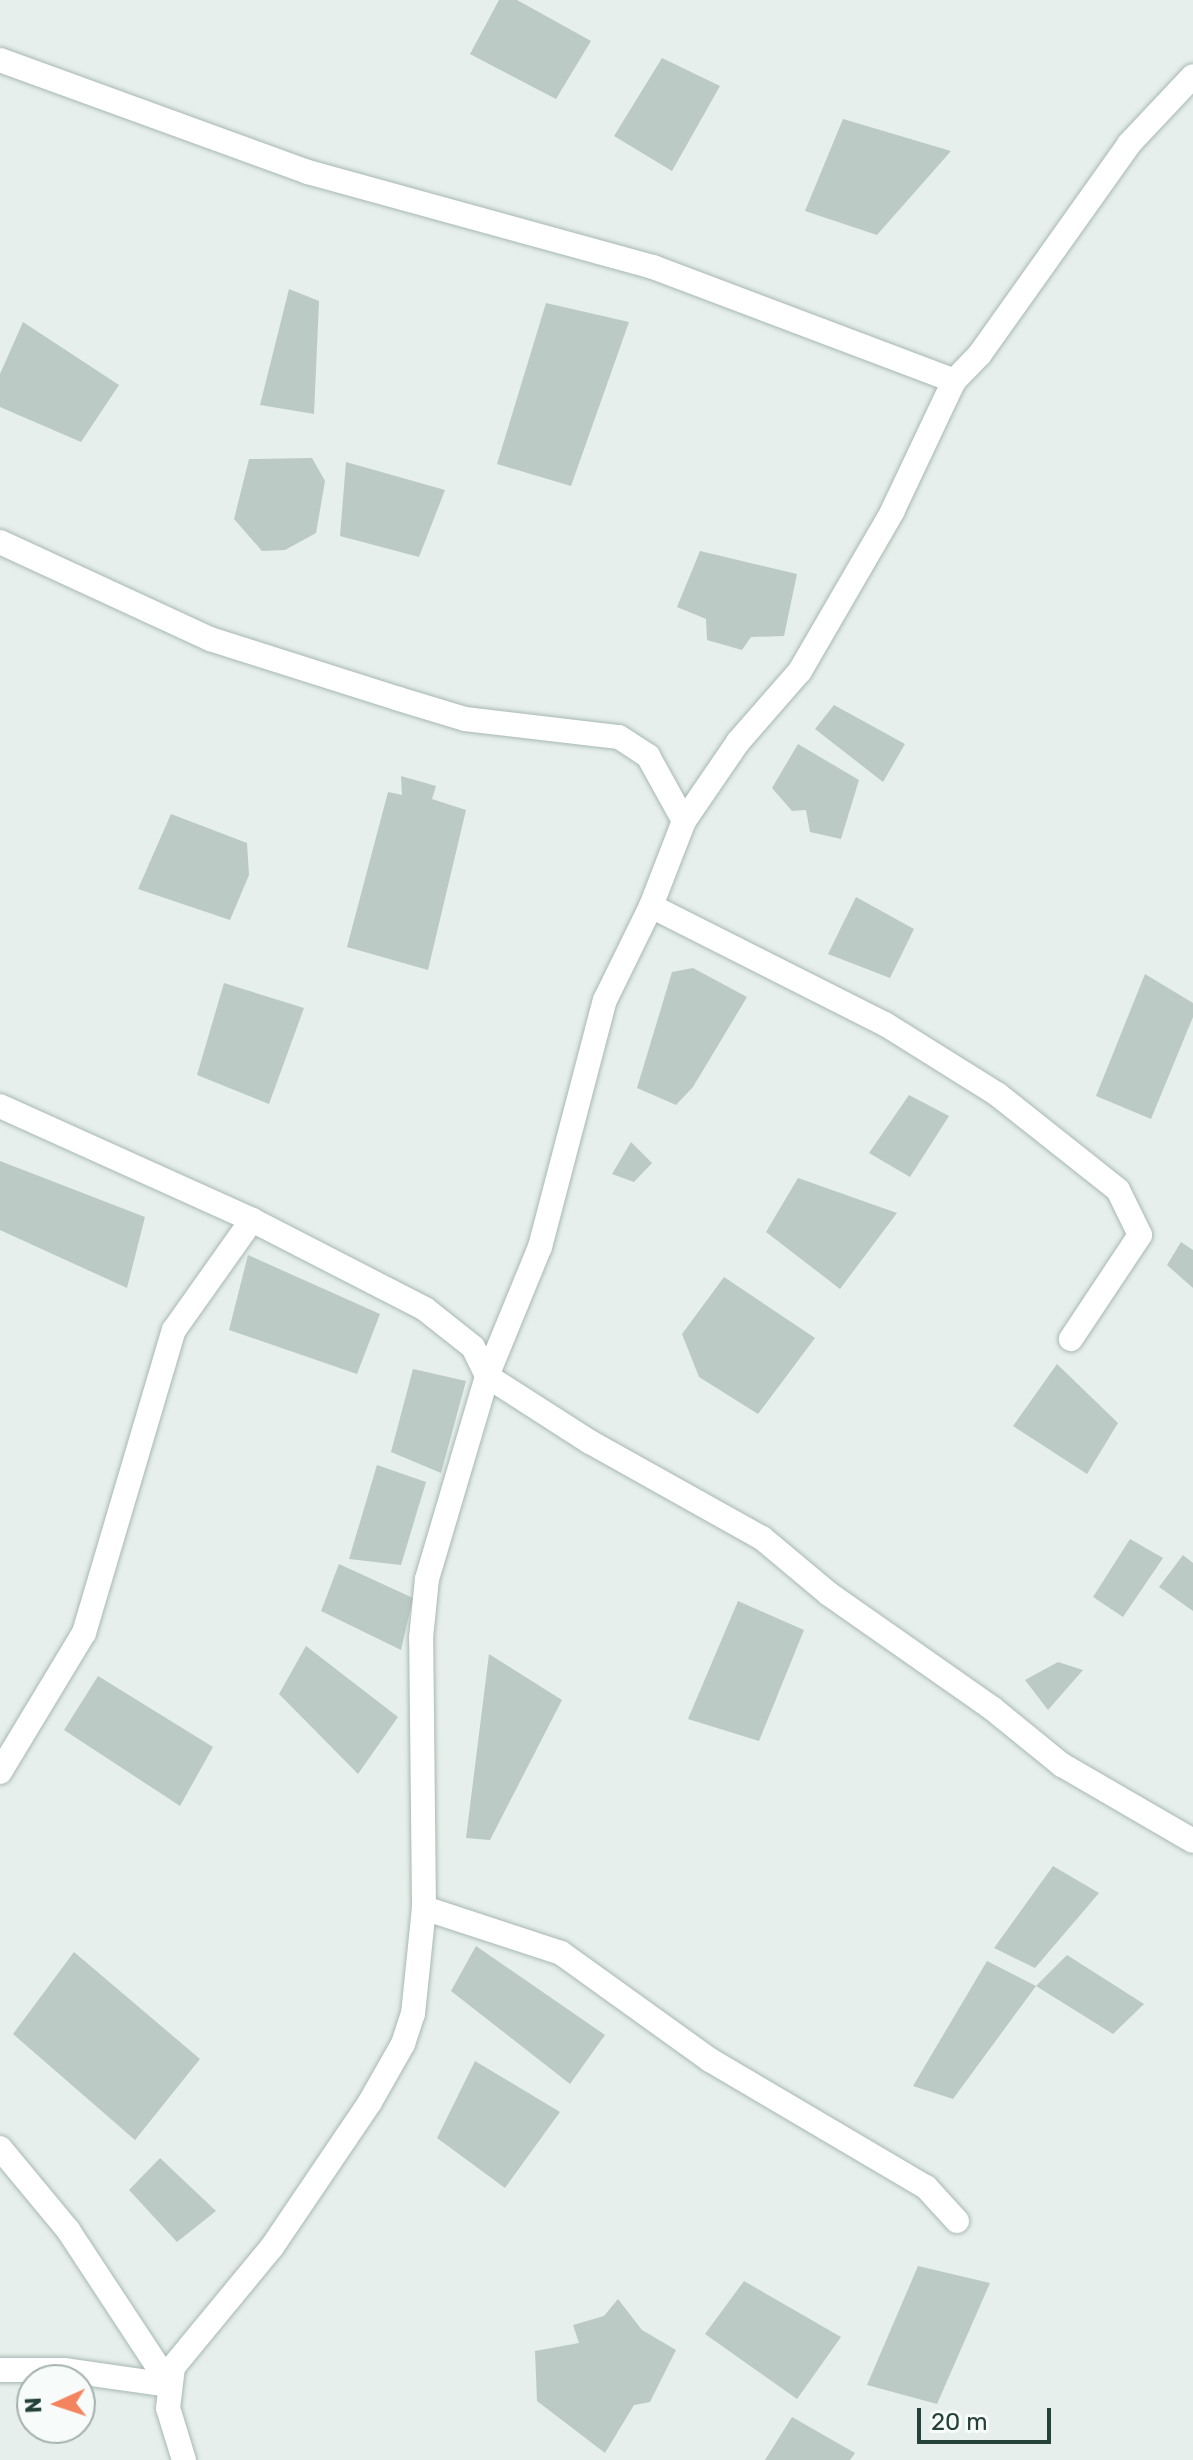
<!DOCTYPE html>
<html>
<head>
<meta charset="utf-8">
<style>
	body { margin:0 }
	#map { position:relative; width:1193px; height:2460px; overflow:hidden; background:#e6efeb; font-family:Rubik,sans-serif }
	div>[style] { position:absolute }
	.building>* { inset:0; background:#bbcac4 }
	.roads { filter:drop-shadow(0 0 2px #a8b8b2) drop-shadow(0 0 2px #a8b8b2) }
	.minor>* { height:24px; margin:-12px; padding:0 12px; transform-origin:12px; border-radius:12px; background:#fff }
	span { translate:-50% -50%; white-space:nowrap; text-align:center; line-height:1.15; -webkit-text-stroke:6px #f7fbf9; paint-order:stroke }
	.north { position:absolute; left:16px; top:2364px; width:80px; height:80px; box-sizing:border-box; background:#f7fbf9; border:2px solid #a3b1ad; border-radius:50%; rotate:267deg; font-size:22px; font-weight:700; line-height:32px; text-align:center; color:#24423a }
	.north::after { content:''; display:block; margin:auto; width:28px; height:36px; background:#f4845f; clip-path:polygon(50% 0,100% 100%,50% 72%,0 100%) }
	.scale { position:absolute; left:917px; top:2408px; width:134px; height:36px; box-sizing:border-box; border:4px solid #24423a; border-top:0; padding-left:10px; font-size:24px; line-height:28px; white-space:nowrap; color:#24423a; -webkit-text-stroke:6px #f7fbf9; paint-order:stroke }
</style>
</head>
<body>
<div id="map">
	<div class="building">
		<div style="clip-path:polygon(499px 0,517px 0,591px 41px,556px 99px,470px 54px)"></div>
		<div style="clip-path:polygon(662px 58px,720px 86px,672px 171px,614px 136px)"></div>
		<div style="clip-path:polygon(843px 119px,951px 151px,877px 235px,805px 211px)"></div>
		<div style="clip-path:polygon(289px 289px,319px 301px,314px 414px,260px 405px)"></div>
		<div style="clip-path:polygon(546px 303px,629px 322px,571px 486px,497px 464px)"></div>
		<div style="clip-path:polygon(23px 322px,119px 385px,81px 442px,0 407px,0 374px)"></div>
		<div style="clip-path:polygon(312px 458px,325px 481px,316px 533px,285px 550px,262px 551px,234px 519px,249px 459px)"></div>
		<div style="clip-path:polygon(346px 462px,445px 490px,419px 557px,340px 536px)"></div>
		<div style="clip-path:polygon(700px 551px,797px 574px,784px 636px,751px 637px,742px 650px,707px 640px,706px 619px,677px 607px)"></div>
		<div style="clip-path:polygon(834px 705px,905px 744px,883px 782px,815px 729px)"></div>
		<div style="clip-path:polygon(798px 744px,859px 780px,841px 839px,810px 832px,806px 810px,792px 811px,772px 788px)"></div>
		<div style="clip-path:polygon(401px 776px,436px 786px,432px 799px,466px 810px,428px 970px,347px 947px,388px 792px,402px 795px)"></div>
		<div style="clip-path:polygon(171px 814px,247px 843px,249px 875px,230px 920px,138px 889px)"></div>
		<div style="clip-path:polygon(856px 897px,914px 929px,890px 978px,828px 954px)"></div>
		<div style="clip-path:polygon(693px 968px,747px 997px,693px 1087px,676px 1105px,637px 1088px,672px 972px)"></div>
		<div style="clip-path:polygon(1145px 974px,1193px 1003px,1193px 1017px,1151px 1119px,1096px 1096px)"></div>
		<div style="clip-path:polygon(224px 983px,304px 1008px,269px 1104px,197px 1075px)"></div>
		<div style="clip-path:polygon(909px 1095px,949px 1116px,910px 1177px,869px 1153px)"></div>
		<div style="clip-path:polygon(631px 1142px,652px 1163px,634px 1182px,612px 1174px)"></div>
		<div style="clip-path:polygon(0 1161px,145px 1217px,127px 1288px,0 1230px)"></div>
		<div style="clip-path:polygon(798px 1178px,897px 1213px,840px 1289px,766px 1232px)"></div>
		<div style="clip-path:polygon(1181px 1242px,1193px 1250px,1193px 1288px,1167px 1265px)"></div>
		<div style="clip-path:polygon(248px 1255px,380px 1314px,357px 1374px,229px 1330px)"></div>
		<div style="clip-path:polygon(724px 1277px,815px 1338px,758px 1414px,699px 1377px,682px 1334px)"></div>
		<div style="clip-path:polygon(1057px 1364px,1118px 1423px,1087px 1474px,1013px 1426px)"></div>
		<div style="clip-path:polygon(413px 1369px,466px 1381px,441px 1473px,391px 1452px)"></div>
		<div style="clip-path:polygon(377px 1465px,426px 1482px,401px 1565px,349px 1559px)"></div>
		<div style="clip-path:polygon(1130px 1539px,1163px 1558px,1123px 1617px,1093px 1597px)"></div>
		<div style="clip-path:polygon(1183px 1555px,1193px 1563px,1193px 1611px,1159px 1587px)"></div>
		<div style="clip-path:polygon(339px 1564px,413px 1598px,401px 1650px,321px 1611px)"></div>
		<div style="clip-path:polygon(738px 1601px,804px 1630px,759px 1741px,688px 1719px)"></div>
		<div style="clip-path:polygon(306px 1646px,398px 1717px,358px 1774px,279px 1694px)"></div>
		<div style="clip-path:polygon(489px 1654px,562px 1700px,490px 1840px,466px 1838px)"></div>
		<div style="clip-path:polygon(1058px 1662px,1083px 1670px,1048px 1710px,1025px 1680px)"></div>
		<div style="clip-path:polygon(98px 1676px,213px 1747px,180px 1806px,64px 1730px)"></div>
		<div style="clip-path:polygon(1053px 1866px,1099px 1893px,1035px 1968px,994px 1948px)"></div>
		<div style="clip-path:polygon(476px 1946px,605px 2035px,570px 2084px,451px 1991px)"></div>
		<div style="clip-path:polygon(74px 1952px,200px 2059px,135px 2140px,13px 2034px)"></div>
		<div style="clip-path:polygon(1067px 1955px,1144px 2004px,1113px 2034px,1036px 1986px,953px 2099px,913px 2086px,987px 1961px,1036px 1986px)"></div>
		<div style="clip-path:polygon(475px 2061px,560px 2112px,505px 2188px,437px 2138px)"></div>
		<div style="clip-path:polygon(160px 2158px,216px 2211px,177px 2242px,129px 2190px)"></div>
		<div style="clip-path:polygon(918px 2266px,990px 2283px,937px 2404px,867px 2385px)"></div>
		<div style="clip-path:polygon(744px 2281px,841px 2337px,797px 2399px,705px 2334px)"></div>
		<div style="clip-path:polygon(618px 2299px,642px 2330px,676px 2350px,650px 2402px,634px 2405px,605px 2453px,537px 2401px,535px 2351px,579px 2343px,573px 2325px,604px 2316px)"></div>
		<div style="clip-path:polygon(792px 2417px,855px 2453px,850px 2460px,765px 2460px)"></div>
	</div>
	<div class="roads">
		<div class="minor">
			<div style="left:0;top:60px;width:328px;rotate:20deg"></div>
			<div style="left:308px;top:172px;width:358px;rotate:15.4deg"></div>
			<div style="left:653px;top:267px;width:322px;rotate:20.7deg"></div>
			<div style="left:0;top:542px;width:231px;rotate:24.8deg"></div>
			<div style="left:210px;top:639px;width:198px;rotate:17.6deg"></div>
			<div style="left:399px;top:699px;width:69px;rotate:16.9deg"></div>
			<div style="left:465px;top:719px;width:155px;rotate:6.7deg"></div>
			<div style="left:619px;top:737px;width:35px;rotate:33deg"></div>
			<div style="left:648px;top:756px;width:74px;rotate:61deg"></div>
			<div style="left:651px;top:906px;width:262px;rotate:26.8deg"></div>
			<div style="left:885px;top:1024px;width:132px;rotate:32deg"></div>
			<div style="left:997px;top:1094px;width:154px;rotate:38.4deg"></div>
			<div style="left:1118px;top:1190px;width:50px;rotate:63.9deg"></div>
			<div style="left:1140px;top:1235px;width:125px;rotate:123.6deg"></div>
			<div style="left:0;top:1106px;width:277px;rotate:24.3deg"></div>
			<div style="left:252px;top:1220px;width:195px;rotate:27.2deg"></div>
			<div style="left:425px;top:1309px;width:61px;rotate:38.4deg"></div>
			<div style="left:473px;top:1347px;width:32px;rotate:64deg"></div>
			<div style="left:487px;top:1376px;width:122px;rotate:32.7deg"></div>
			<div style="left:590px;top:1442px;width:197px;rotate:29.2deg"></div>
			<div style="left:762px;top:1538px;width:87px;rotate:39.9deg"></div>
			<div style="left:829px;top:1594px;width:200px;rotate:35deg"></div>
			<div style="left:993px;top:1709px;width:89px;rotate:39.1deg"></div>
			<div style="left:1062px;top:1765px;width:151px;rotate:30.1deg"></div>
			<div style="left:0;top:1772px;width:162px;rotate:-58.9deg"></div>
			<div style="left:84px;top:1633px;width:316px;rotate:-73.5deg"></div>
			<div style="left:174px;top:1330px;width:135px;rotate:-54.7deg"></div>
			<div style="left:424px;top:1908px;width:144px;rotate:18.2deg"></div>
			<div style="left:561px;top:1953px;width:183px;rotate:35.7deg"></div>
			<div style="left:710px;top:2060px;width:251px;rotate:30.5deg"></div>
			<div style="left:926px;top:2187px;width:46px;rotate:47.6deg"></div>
			<div style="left:0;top:2148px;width:107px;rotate:50.3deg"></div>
			<div style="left:68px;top:2230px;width:186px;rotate:56.7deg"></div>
			<div style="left:0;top:2370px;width:64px"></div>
			<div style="left:64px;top:2370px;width:107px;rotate:8.1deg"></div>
			<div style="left:184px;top:2460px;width:54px;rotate:-107.1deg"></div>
			<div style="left:168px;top:2408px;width:41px;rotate:-83deg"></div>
			<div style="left:173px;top:2367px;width:156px;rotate:-50.5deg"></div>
			<div style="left:272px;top:2247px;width:175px;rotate:-55.9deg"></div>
			<div style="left:370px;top:2102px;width:67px;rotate:-60.4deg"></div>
			<div style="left:403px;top:2044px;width:32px;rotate:-72deg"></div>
			<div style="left:413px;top:2014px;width:107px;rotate:-84.1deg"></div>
			<div style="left:424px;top:1908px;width:270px;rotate:-90.6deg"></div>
			<div style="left:421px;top:1638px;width:59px;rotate:-84.2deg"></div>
			<div style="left:427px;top:1579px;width:212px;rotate:-73.5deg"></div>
			<div style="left:487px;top:1376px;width:139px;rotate:-67.7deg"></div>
			<div style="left:540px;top:1247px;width:255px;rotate:-75.3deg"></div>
			<div style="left:605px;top:1000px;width:105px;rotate:-63.9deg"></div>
			<div style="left:651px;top:906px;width:91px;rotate:-68.8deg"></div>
			<div style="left:684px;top:821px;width:96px;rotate:-55.6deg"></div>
			<div style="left:738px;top:742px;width:94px;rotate:-48.9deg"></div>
			<div style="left:800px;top:671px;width:184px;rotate:-59.9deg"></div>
			<div style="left:892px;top:512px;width:145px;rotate:-64.7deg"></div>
			<div style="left:954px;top:381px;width:37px;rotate:-46deg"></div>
			<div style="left:980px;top:354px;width:257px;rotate:-54.6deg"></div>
			<div style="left:1129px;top:144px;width:93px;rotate:-46.7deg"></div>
		</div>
	</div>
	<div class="north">N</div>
	<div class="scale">20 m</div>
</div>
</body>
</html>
